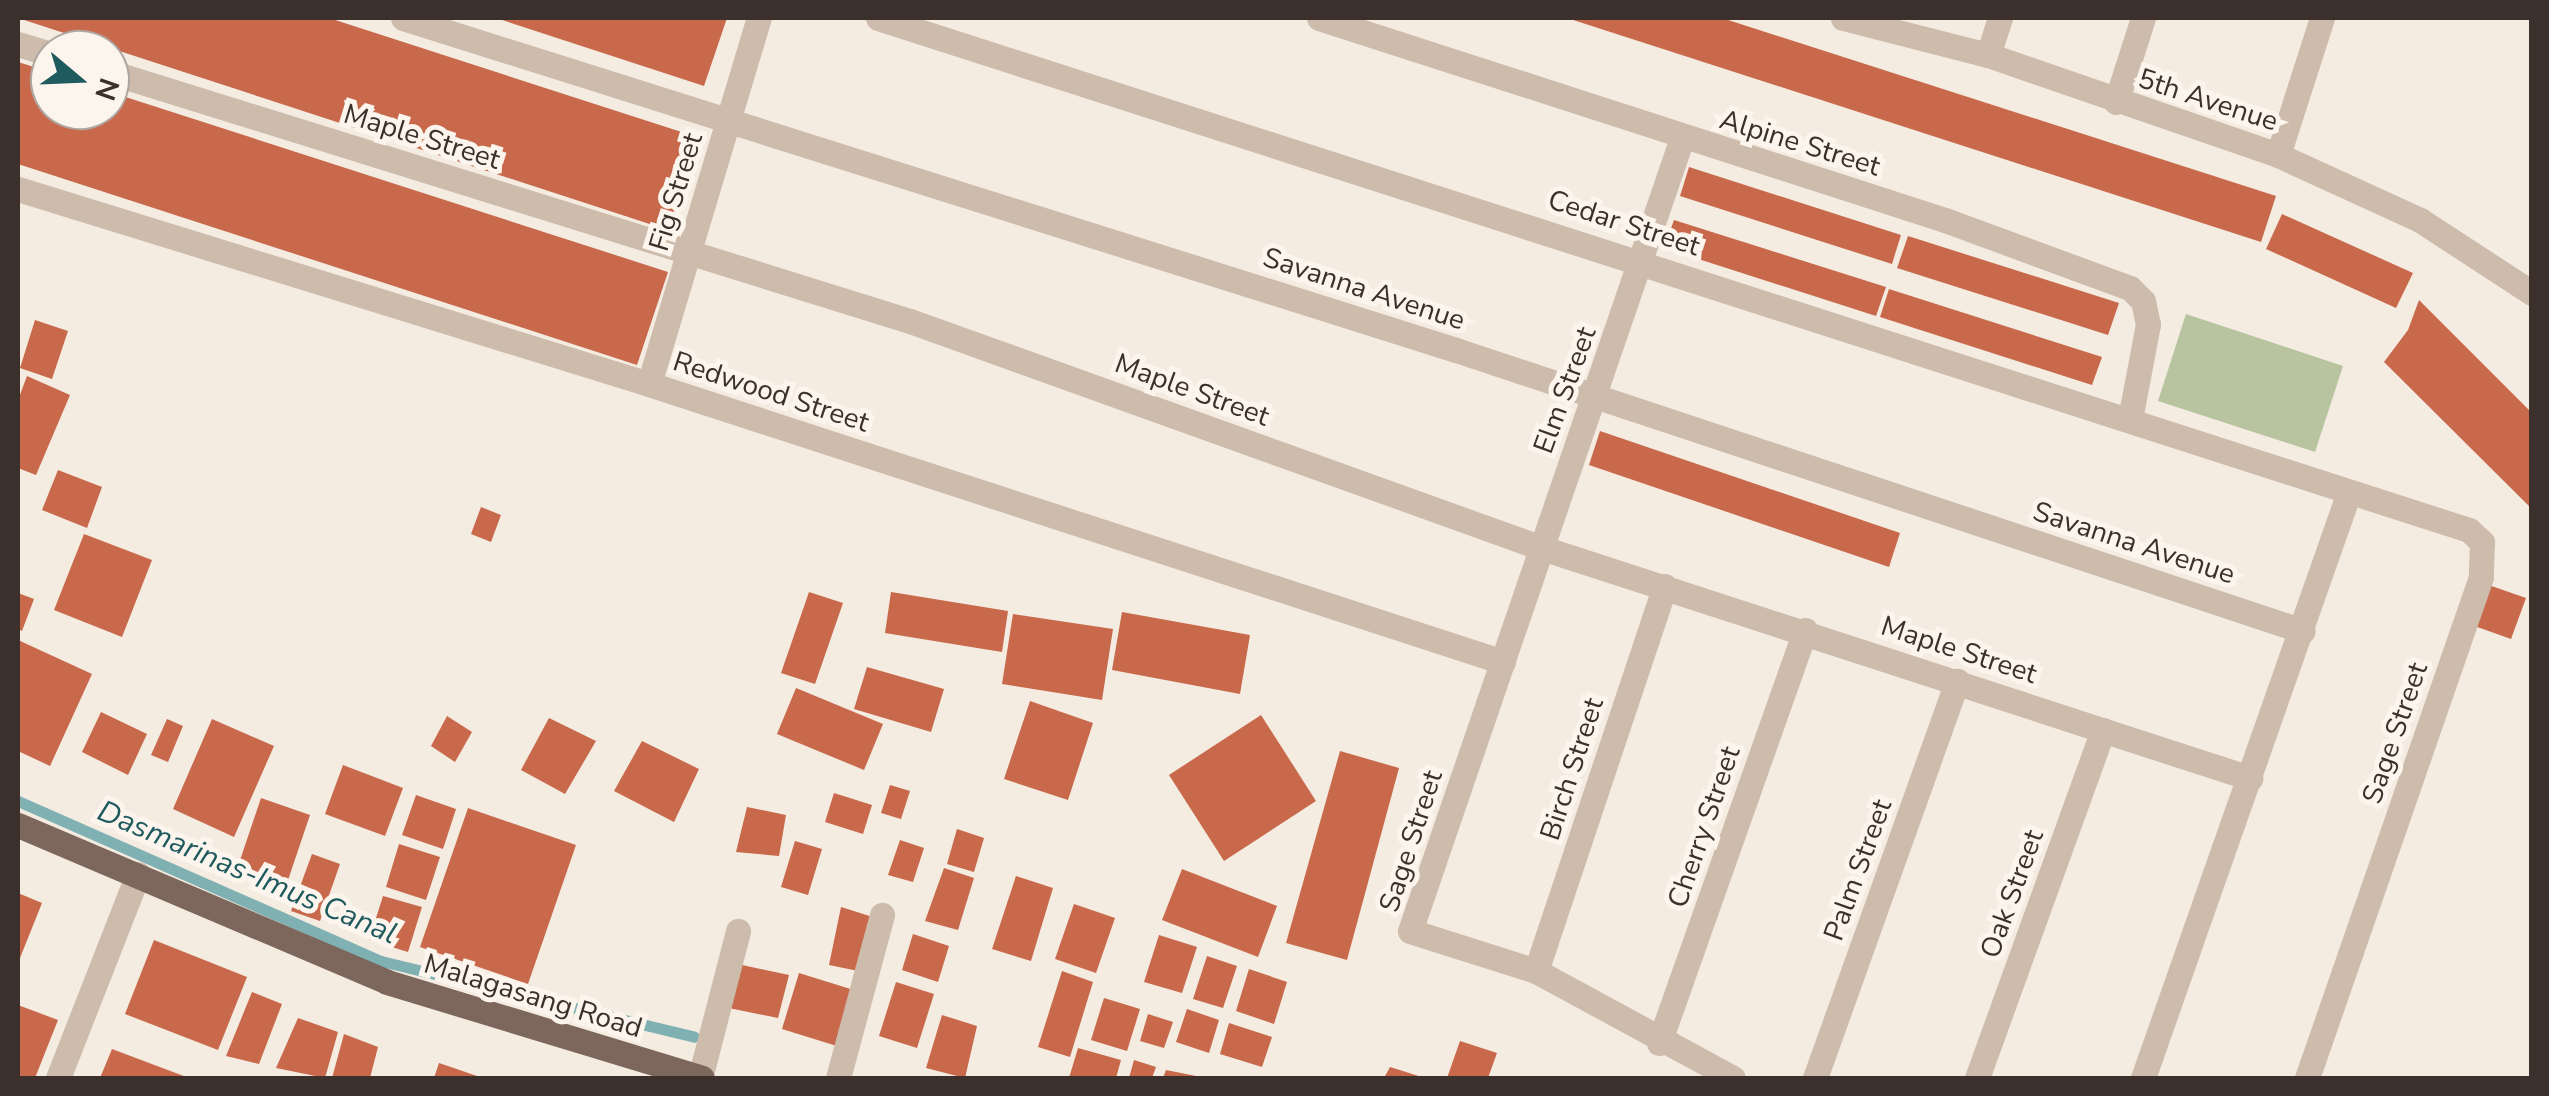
<!DOCTYPE html>
<html>
<head>
<meta charset="utf-8">
<style>
	body { margin:0 }
	#map { position:relative; width:2549px; height:1096px; overflow:hidden; background:#f4ebe1; font-family:"Nunito Sans",sans-serif }
	div>[style] { position:absolute }
	.green>* { inset:0; background:#b8c4a0 }
	.stream>* { height:11px; margin:-5.5px; padding:0 5.5px; transform-origin:5.5px; border-radius:5.5px; background:#7fb0b2 }
	.building>* { inset:0; background:#c8694b }
	.minor>* { height:25px; margin:-12.5px; padding:0 12.5px; transform-origin:12.5px; border-radius:12.5px; background:#cdbbac }
	.major>* { height:25px; margin:-12.5px; padding:0 12.5px; transform-origin:12.5px; border-radius:12.5px; background:#7d675c }
	span { translate:-50% -50%; white-space:nowrap; text-align:center; line-height:1.15; -webkit-text-stroke:10px #fbf5ee; paint-order:stroke }
	.street-label { font-size:28px; color:#3b302b }
	.water-label { font-size:30px; color:#1f5a5e; font-style:italic }
	.frame { position:absolute; inset:0; border:20px solid #3b302b; pointer-events:none }
	.north { position:absolute; left:30px; top:30px; width:100px; height:100px; box-sizing:border-box; background:#fbf5ee; border:2px solid #aea6a0; border-radius:50%; rotate:109deg; font-size:28px; font-weight:700; line-height:40px; text-align:center; color:#3b302b }
	.north::after { content:''; display:block; margin:auto; width:35px; height:45px; background:#1f5a5e; clip-path:polygon(50% 0,100% 100%,50% 72%,0 100%) }
</style>
</head>
<body>
<div id="map">
	<div class="green">
		<div style="clip-path:polygon(2186px 314px,2343px 366px,2315px 452px,2158px 401px)"></div>
	</div>
	<div class="stream">
		<div style="left:18px;top:801px;width:397px;rotate:23.8deg"></div>
		<div style="left:381px;top:961px;width:322px;rotate:13.6deg"></div>
	</div>
	<div class="building">
		<div style="clip-path:polygon(18px 18px,329px 18px,697px 137px,668px 230px)"></div>
		<div style="clip-path:polygon(496px 18px,727px 18px,704px 86px)"></div>
		<div style="clip-path:polygon(1567px 18px,1722px 18px,2276px 196px,2261px 242px)"></div>
		<div style="clip-path:polygon(18px 62px,50px 72px,50px 110px,110px 110px,110px 92px,668px 272px,637px 365px,18px 164px)"></div>
		<div style="clip-path:polygon(1689px 167px,1901px 235px,1892px 264px,1680px 196px)"></div>
		<div style="clip-path:polygon(2282px 214px,2413px 273px,2396px 308px,2266px 249px)"></div>
		<div style="clip-path:polygon(1674px 220px,1886px 287px,1876px 316px,1664px 248px)"></div>
		<div style="clip-path:polygon(1908px 236px,2119px 303px,2108px 335px,1897px 268px)"></div>
		<div style="clip-path:polygon(1889px 289px,2102px 357px,2092px 385px,1880px 317px)"></div>
		<div style="clip-path:polygon(2419px 300px,2532px 413px,2532px 509px,2384px 362px,2408px 330px)"></div>
		<div style="clip-path:polygon(35px 320px,68px 331px,52px 379px,20px 368px)"></div>
		<div style="clip-path:polygon(27px 376px,70px 395px,36px 475px,18px 468px,18px 400px)"></div>
		<div style="clip-path:polygon(1600px 431px,1900px 533px,1889px 567px,1589px 465px)"></div>
		<div style="clip-path:polygon(58px 470px,102px 487px,87px 528px,42px 510px)"></div>
		<div style="clip-path:polygon(481px 507px,501px 515px,491px 542px,471px 534px)"></div>
		<div style="clip-path:polygon(84px 534px,152px 560px,122px 637px,54px 610px)"></div>
		<div style="clip-path:polygon(2480px 582px,2526px 598px,2511px 639px,2466px 623px)"></div>
		<div style="clip-path:polygon(809px 592px,843px 603px,815px 684px,781px 673px)"></div>
		<div style="clip-path:polygon(891px 592px,1008px 611px,1002px 652px,885px 633px)"></div>
		<div style="clip-path:polygon(18px 593px,34px 599px,22px 631px,18px 629px)"></div>
		<div style="clip-path:polygon(1122px 612px,1250px 635px,1240px 694px,1112px 670px)"></div>
		<div style="clip-path:polygon(1013px 614px,1113px 629px,1102px 700px,1002px 684px)"></div>
		<div style="clip-path:polygon(18px 640px,92px 674px,50px 766px,18px 751px)"></div>
		<div style="clip-path:polygon(867px 667px,944px 689px,931px 732px,854px 709px)"></div>
		<div style="clip-path:polygon(796px 688px,883px 724px,864px 770px,777px 734px)"></div>
		<div style="clip-path:polygon(1030px 701px,1093px 723px,1068px 800px,1004px 779px)"></div>
		<div style="clip-path:polygon(101px 712px,147px 734px,128px 775px,82px 752px)"></div>
		<div style="clip-path:polygon(1261px 715px,1316px 801px,1224px 861px,1169px 775px)"></div>
		<div style="clip-path:polygon(447px 716px,472px 732px,455px 762px,431px 746px)"></div>
		<div style="clip-path:polygon(549px 718px,596px 741px,565px 794px,521px 770px)"></div>
		<div style="clip-path:polygon(167px 719px,183px 726px,168px 762px,151px 755px)"></div>
		<div style="clip-path:polygon(212px 719px,274px 746px,234px 837px,173px 809px)"></div>
		<div style="clip-path:polygon(642px 741px,699px 769px,674px 822px,614px 791px)"></div>
		<div style="clip-path:polygon(1340px 751px,1399px 768px,1347px 960px,1286px 943px)"></div>
		<div style="clip-path:polygon(343px 765px,403px 788px,385px 836px,325px 814px)"></div>
		<div style="clip-path:polygon(890px 785px,910px 791px,901px 819px,881px 813px)"></div>
		<div style="clip-path:polygon(834px 793px,872px 805px,863px 834px,825px 822px)"></div>
		<div style="clip-path:polygon(416px 795px,456px 809px,443px 849px,402px 835px)"></div>
		<div style="clip-path:polygon(261px 798px,310px 815px,286px 886px,237px 869px)"></div>
		<div style="clip-path:polygon(747px 807px,786px 815px,779px 856px,736px 852px)"></div>
		<div style="clip-path:polygon(468px 808px,576px 845px,528px 984px,420px 947px)"></div>
		<div style="clip-path:polygon(957px 829px,984px 838px,974px 872px,947px 864px)"></div>
		<div style="clip-path:polygon(900px 840px,924px 848px,913px 882px,888px 875px)"></div>
		<div style="clip-path:polygon(795px 841px,822px 849px,808px 895px,781px 887px)"></div>
		<div style="clip-path:polygon(399px 844px,440px 857px,426px 900px,386px 887px)"></div>
		<div style="clip-path:polygon(312px 854px,340px 864px,320px 921px,291px 911px)"></div>
		<div style="clip-path:polygon(944px 868px,974px 878px,958px 930px,925px 921px)"></div>
		<div style="clip-path:polygon(1182px 869px,1277px 906px,1258px 957px,1162px 920px)"></div>
		<div style="clip-path:polygon(1016px 876px,1053px 888px,1031px 961px,992px 949px)"></div>
		<div style="clip-path:polygon(18px 893px,42px 903px,18px 963px)"></div>
		<div style="clip-path:polygon(383px 896px,422px 907px,408px 952px,369px 940px)"></div>
		<div style="clip-path:polygon(1074px 904px,1115px 918px,1096px 973px,1055px 959px)"></div>
		<div style="clip-path:polygon(841px 907px,876px 918px,863px 972px,829px 965px)"></div>
		<div style="clip-path:polygon(913px 934px,949px 946px,938px 982px,902px 970px)"></div>
		<div style="clip-path:polygon(1159px 935px,1197px 947px,1182px 993px,1144px 982px)"></div>
		<div style="clip-path:polygon(154px 940px,247px 977px,218px 1050px,125px 1014px)"></div>
		<div style="clip-path:polygon(1207px 956px,1237px 966px,1223px 1008px,1193px 999px)"></div>
		<div style="clip-path:polygon(733px 963px,789px 975px,778px 1018px,724px 1007px)"></div>
		<div style="clip-path:polygon(1249px 969px,1287px 982px,1274px 1024px,1236px 1011px)"></div>
		<div style="clip-path:polygon(1062px 971px,1093px 982px,1070px 1057px,1038px 1047px)"></div>
		<div style="clip-path:polygon(799px 973px,857px 991px,840px 1047px,782px 1029px)"></div>
		<div style="clip-path:polygon(896px 982px,934px 994px,917px 1048px,879px 1036px)"></div>
		<div style="clip-path:polygon(252px 992px,282px 1004px,259px 1064px,226px 1056px)"></div>
		<div style="clip-path:polygon(1104px 998px,1140px 1009px,1127px 1051px,1091px 1040px)"></div>
		<div style="clip-path:polygon(18px 1005px,58px 1020px,35px 1078px,18px 1077px)"></div>
		<div style="clip-path:polygon(1187px 1009px,1219px 1020px,1209px 1053px,1176px 1042px)"></div>
		<div style="clip-path:polygon(1148px 1014px,1173px 1022px,1164px 1048px,1140px 1041px)"></div>
		<div style="clip-path:polygon(942px 1015px,977px 1026px,965px 1078px,926px 1068px)"></div>
		<div style="clip-path:polygon(298px 1018px,338px 1032px,325px 1078px,276px 1068px)"></div>
		<div style="clip-path:polygon(1229px 1023px,1272px 1037px,1262px 1067px,1220px 1054px)"></div>
		<div style="clip-path:polygon(344px 1034px,378px 1047px,370px 1078px,332px 1078px)"></div>
		<div style="clip-path:polygon(1460px 1041px,1497px 1053px,1488px 1078px,1447px 1078px)"></div>
		<div style="clip-path:polygon(1078px 1048px,1121px 1060px,1116px 1078px,1069px 1078px)"></div>
		<div style="clip-path:polygon(112px 1049px,189px 1078px,100px 1078px)"></div>
		<div style="clip-path:polygon(1134px 1060px,1156px 1067px,1152px 1078px,1129px 1078px)"></div>
		<div style="clip-path:polygon(439px 1063px,483px 1078px,434px 1078px)"></div>
		<div style="clip-path:polygon(1390px 1067px,1425px 1078px,1384px 1078px)"></div>
		<div style="clip-path:polygon(1166px 1070px,1201px 1077px,1201px 1078px,1163px 1078px)"></div>
	</div>
	<div class="minor">
		<div style="left:403px;top:18px;width:1104px;rotate:17.5deg"></div>
		<div style="left:1456px;top:350px;width:892px;rotate:18.35deg"></div>
		<div style="left:878px;top:18px;width:1671px;rotate:17.84deg"></div>
		<div style="left:2469px;top:530px;width:18px;rotate:43deg"></div>
		<div style="left:2482px;top:542px;width:35px;rotate:92deg"></div>
		<div style="left:2481px;top:577px;width:530px;rotate:109.15deg"></div>
		<div style="left:1319px;top:18px;width:658px;rotate:17.88deg"></div>
		<div style="left:1945px;top:220px;width:197px;rotate:20.2deg"></div>
		<div style="left:2130px;top:288px;width:18px;rotate:45deg"></div>
		<div style="left:2143px;top:301px;width:24px;rotate:78deg"></div>
		<div style="left:2148px;top:324px;width:97px;rotate:100.7deg"></div>
		<div style="left:1843px;top:18px;width:150px;rotate:14.3deg"></div>
		<div style="left:1988px;top:55px;width:307px;rotate:19deg"></div>
		<div style="left:2278px;top:155px;width:156px;rotate:24.6deg"></div>
		<div style="left:2420px;top:220px;width:134px;rotate:33.1deg"></div>
		<div style="left:18px;top:44px;width:34px;rotate:17deg"></div>
		<div style="left:1988px;top:55px;width:39px;rotate:-72deg"></div>
		<div style="left:110px;top:72px;width:838px;rotate:17.29deg"></div>
		<div style="left:910px;top:321px;width:668px;rotate:19.76deg"></div>
		<div style="left:1539px;top:547px;width:748px;rotate:18deg"></div>
		<div style="left:2116px;top:102px;width:88px;rotate:-72.2deg"></div>
		<div style="left:1682px;top:138px;width:838px;rotate:108.93deg"></div>
		<div style="left:1410px;top:931px;width:132px;rotate:17.6deg"></div>
		<div style="left:1536px;top:971px;width:224px;rotate:28.5deg"></div>
		<div style="left:2278px;top:155px;width:144px;rotate:-72.2deg"></div>
		<div style="left:18px;top:189px;width:660px;rotate:17.17deg"></div>
		<div style="left:649px;top:384px;width:898px;rotate:18.03deg"></div>
		<div style="left:649px;top:384px;width:382px;rotate:-73.3deg"></div>
		<div style="left:1536px;top:971px;width:406px;rotate:-71.5deg"></div>
		<div style="left:1659px;top:1043px;width:438px;rotate:-70.5deg"></div>
		<div style="left:58px;top:1078px;width:219px;rotate:-68.6deg"></div>
		<div style="left:700px;top:1078px;width:152px;rotate:-75.5deg"></div>
		<div style="left:838px;top:1078px;width:169px;rotate:-74.9deg"></div>
		<div style="left:1815px;top:1078px;width:422px;rotate:-70.3deg"></div>
		<div style="left:1977px;top:1078px;width:370px;rotate:-70.1deg"></div>
		<div style="left:2143px;top:1078px;width:621px;rotate:-70.63deg"></div>
	</div>
	<div class="major">
		<div style="left:18px;top:825px;width:401px;rotate:23deg"></div>
		<div style="left:387px;top:982px;width:329px;rotate:16.9deg"></div>
	</div>
	<div class="street-label">
		<span style="left:2208px;top:100px;rotate:18deg">5th Avenue</span>
		<span style="left:422px;top:137px;rotate:17deg">Maple Street</span>
		<span style="left:1800px;top:143px;rotate:17deg">Alpine Street</span>
		<span style="left:676px;top:192px;rotate:-73deg">Fig Street</span>
		<span style="left:1624px;top:223px;rotate:18deg">Cedar Street</span>
		<span style="left:1364px;top:289px;rotate:18deg">Savanna Avenue</span>
		<span style="left:1192px;top:390px;rotate:20deg">Maple Street</span>
		<span style="left:1565px;top:390px;rotate:-70deg">Elm Street</span>
		<span style="left:771px;top:392px;rotate:18deg">Redwood Street</span>
		<span style="left:2134px;top:543px;rotate:18deg">Savanna Avenue</span>
		<span style="left:1959px;top:650px;rotate:18deg">Maple Street</span>
		<span style="left:2395px;top:733px;rotate:-71deg">Sage Street</span>
		<span style="left:1572px;top:769px;rotate:-72deg">Birch Street</span>
		<span style="left:1704px;top:827px;rotate:-71deg">Cherry Street</span>
		<span style="left:1411px;top:841px;rotate:-72deg">Sage Street</span>
		<span style="left:1858px;top:870px;rotate:-70deg">Palm Street</span>
		<span style="left:2012px;top:894px;rotate:-70deg">Oak Street</span>
		<span style="left:533px;top:996px;rotate:17deg">Malagasang Road</span>
	</div>
	<div class="water-label">
		<span style="left:247px;top:873px;rotate:23deg">Dasmarinas-Imus Canal</span>
	</div>
	<div class="frame"></div>
	<div class="north">N</div>
</div>
</body>
</html>
